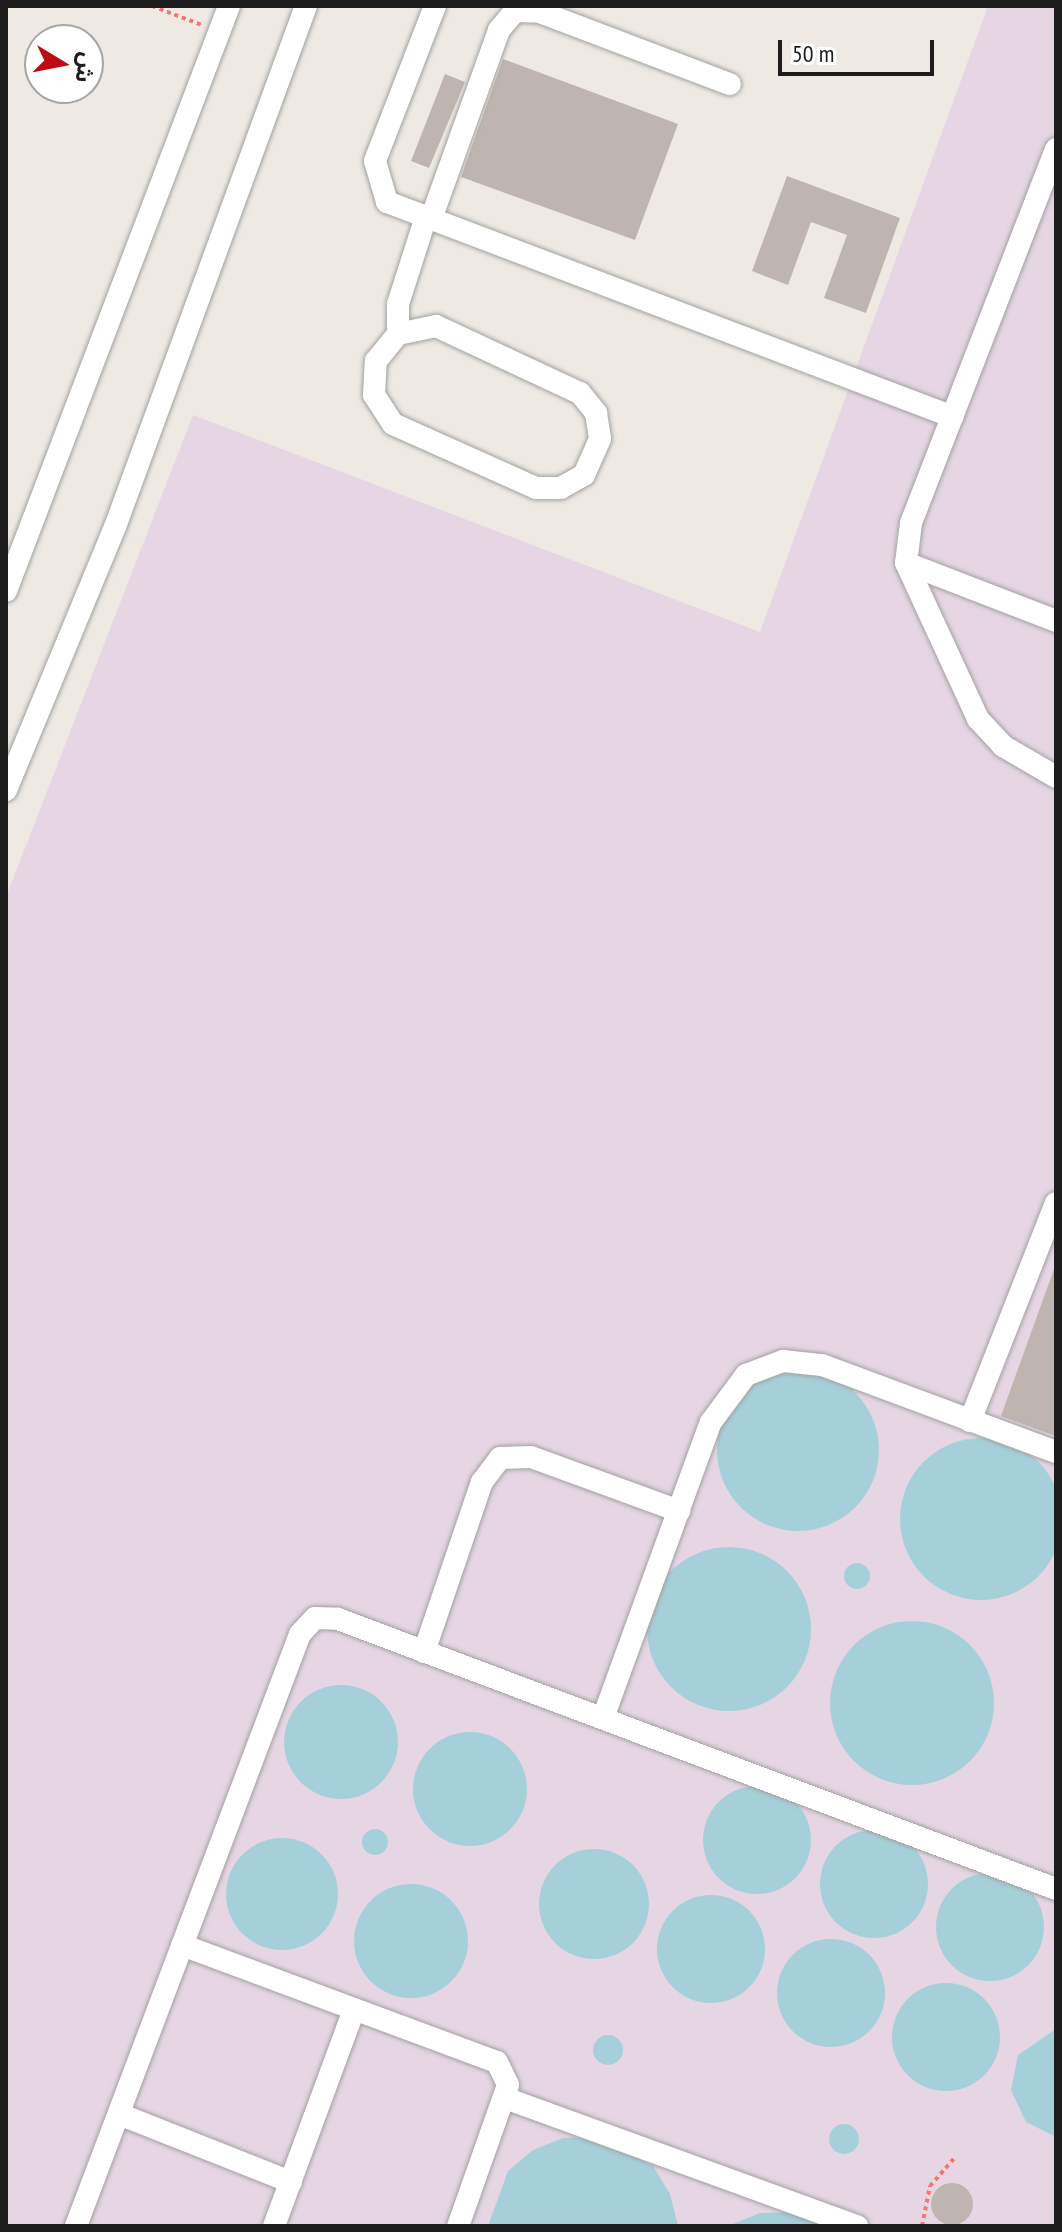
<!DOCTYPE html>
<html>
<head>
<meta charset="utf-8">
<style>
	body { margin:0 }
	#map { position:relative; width:1062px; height:2232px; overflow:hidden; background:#eeeae3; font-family:"PT Sans Narrow","Noto Sans Arabic",sans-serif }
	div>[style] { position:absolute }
	.industrial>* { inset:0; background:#e6d6e4 }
	.water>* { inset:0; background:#a6d0d9 }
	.round { border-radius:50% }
	.building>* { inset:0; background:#beb5b0 }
	.path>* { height:4px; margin-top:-2px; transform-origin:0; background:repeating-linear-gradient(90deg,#f17871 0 4px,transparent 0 8px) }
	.roads { filter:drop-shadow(0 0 2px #a1a1a1) drop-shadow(0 0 2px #a1a1a1) }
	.minor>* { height:22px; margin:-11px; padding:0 11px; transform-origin:11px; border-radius:11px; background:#fff }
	span { translate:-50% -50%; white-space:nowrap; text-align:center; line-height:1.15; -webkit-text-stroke:6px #fff; paint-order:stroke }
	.frame { position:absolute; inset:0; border:8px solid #1d1d1d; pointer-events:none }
	.north { position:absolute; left:24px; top:24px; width:80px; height:80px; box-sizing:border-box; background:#fff; border:2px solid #a5a5a5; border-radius:50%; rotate:100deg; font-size:22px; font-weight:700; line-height:32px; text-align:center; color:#1d1d1d }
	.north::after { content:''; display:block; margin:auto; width:28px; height:36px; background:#be0c15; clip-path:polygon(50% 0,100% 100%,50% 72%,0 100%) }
	.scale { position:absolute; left:778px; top:40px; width:156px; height:36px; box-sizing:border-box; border:4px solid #1d1d1d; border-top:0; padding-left:10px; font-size:24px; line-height:28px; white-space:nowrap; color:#1d1d1d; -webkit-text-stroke:6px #fff; paint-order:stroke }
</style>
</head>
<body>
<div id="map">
	<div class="industrial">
		<div style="clip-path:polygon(988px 6px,1056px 6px,1056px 2226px,6px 2226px,6px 897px,193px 415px,760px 632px)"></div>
	</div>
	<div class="water">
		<div class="round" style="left:717px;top:1369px;width:162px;height:162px"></div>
		<div class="round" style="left:900px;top:1438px;width:162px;height:162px"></div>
		<div class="round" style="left:647px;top:1547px;width:164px;height:164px"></div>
		<div class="round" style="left:844px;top:1563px;width:26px;height:26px"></div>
		<div class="round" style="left:830px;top:1621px;width:164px;height:164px"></div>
		<div class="round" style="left:284px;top:1685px;width:114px;height:114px"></div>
		<div class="round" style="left:413px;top:1732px;width:114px;height:114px"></div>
		<div class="round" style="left:703px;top:1786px;width:108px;height:108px"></div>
		<div class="round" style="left:362px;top:1829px;width:26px;height:26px"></div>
		<div class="round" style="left:820px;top:1830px;width:108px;height:108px"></div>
		<div class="round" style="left:226px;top:1838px;width:112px;height:112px"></div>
		<div class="round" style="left:539px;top:1849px;width:110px;height:110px"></div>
		<div class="round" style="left:936px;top:1873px;width:108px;height:108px"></div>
		<div class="round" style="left:354px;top:1884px;width:114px;height:114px"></div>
		<div class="round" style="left:657px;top:1895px;width:108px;height:108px"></div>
		<div class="round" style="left:777px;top:1939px;width:108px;height:108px"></div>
		<div class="round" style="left:892px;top:1983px;width:108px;height:108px"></div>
		<div style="clip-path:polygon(1056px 2029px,1056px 2137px,1026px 2122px,1011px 2090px,1018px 2055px)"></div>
		<div class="round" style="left:593px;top:2035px;width:30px;height:30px"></div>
		<div class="round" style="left:829px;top:2124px;width:30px;height:30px"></div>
		<div style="clip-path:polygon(596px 2137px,653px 2166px,670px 2194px,678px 2226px,488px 2226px,508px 2171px,533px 2150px,563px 2138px)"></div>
		<div style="clip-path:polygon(793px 2212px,830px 2226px,728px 2226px,760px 2213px)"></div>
	</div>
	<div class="building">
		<div style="clip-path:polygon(503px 59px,678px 124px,635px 240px,461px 177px)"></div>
		<div style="clip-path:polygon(445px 74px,465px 82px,429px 168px,411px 161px)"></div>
		<div style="clip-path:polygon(787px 176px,900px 218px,866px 313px,824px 298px,847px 235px,811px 222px,788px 285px,752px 271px)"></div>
		<div style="clip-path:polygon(1054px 1269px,1056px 1270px,1056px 1436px,1001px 1416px)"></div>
		<div class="round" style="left:931px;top:2183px;width:42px;height:42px"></div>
	</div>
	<div class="path">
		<div style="left:152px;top:6px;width:53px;rotate:20.8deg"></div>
		<div style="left:922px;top:2226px;width:41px;rotate:-78.7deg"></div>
		<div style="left:930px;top:2186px;width:37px;rotate:-49deg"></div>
	</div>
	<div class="roads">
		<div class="minor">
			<div style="left:435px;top:6px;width:166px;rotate:111.2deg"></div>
			<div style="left:375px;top:161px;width:43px;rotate:73.7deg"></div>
			<div style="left:387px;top:202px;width:605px;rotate:20.8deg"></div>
			<div style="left:1056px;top:149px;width:401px;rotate:111.2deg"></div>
			<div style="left:911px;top:523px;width:40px;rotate:97.1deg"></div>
			<div style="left:906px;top:563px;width:172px;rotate:65.2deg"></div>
			<div style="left:978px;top:719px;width:37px;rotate:47deg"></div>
			<div style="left:1003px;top:746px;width:61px;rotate:30.3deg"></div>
			<div style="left:431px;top:219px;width:201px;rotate:-70.2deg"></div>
			<div style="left:499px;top:30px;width:25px;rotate:-50deg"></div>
			<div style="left:515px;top:11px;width:25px;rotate:2deg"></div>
			<div style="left:540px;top:12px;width:203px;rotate:20.8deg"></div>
			<div style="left:436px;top:326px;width:159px;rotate:25deg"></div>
			<div style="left:580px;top:393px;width:26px;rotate:51deg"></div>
			<div style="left:596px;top:413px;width:26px;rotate:81deg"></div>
			<div style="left:600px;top:439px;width:39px;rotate:114deg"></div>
			<div style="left:584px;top:475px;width:26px;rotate:151deg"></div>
			<div style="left:561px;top:488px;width:25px;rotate:180deg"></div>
			<div style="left:536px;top:488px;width:157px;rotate:-155.9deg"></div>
			<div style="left:393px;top:424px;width:35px;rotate:-123deg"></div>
			<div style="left:374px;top:395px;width:34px;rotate:-87deg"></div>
			<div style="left:376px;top:361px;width:35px;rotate:-51deg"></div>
			<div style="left:398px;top:334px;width:39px;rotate:-12deg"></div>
			<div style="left:398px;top:334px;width:30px;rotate:-90deg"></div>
			<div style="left:398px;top:304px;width:91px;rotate:-72.2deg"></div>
			<div style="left:906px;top:563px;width:161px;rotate:21.1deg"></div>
			<div style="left:6px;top:591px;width:626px;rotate:-69.13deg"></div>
			<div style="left:6px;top:790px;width:285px;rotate:-67.5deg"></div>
			<div style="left:115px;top:527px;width:555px;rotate:-69.87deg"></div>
			<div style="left:970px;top:1421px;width:234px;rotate:-68.5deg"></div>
			<div style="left:424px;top:1652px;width:180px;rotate:-71.2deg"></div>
			<div style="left:482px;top:1482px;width:30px;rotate:-53deg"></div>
			<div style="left:500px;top:1458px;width:31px;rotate:-2deg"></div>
			<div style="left:531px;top:1457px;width:158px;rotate:20deg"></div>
			<div style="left:603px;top:1718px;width:315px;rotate:-70deg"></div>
			<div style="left:711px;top:1422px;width:59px;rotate:-53.3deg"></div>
			<div style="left:746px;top:1375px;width:40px;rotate:-21deg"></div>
			<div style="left:783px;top:1361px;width:39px;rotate:6deg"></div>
			<div style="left:822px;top:1365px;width:250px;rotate:20.4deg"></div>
			<div style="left:182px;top:1945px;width:336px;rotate:20.4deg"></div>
			<div style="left:497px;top:2062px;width:25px;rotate:64deg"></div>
			<div style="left:508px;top:2085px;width:150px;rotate:109.5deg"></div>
			<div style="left:505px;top:2098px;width:375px;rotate:20deg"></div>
			<div style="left:119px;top:2114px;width:185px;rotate:21.6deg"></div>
			<div style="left:76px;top:2226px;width:633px;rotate:-69.27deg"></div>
			<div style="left:300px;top:1634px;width:22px;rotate:-47deg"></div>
			<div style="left:315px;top:1618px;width:23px;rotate:2deg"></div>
			<div style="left:338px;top:1619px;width:767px;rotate:20.61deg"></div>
			<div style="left:274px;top:2226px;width:228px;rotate:-69.7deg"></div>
		</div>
	</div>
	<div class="frame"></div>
	<div class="north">ش</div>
	<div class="scale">50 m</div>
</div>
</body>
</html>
